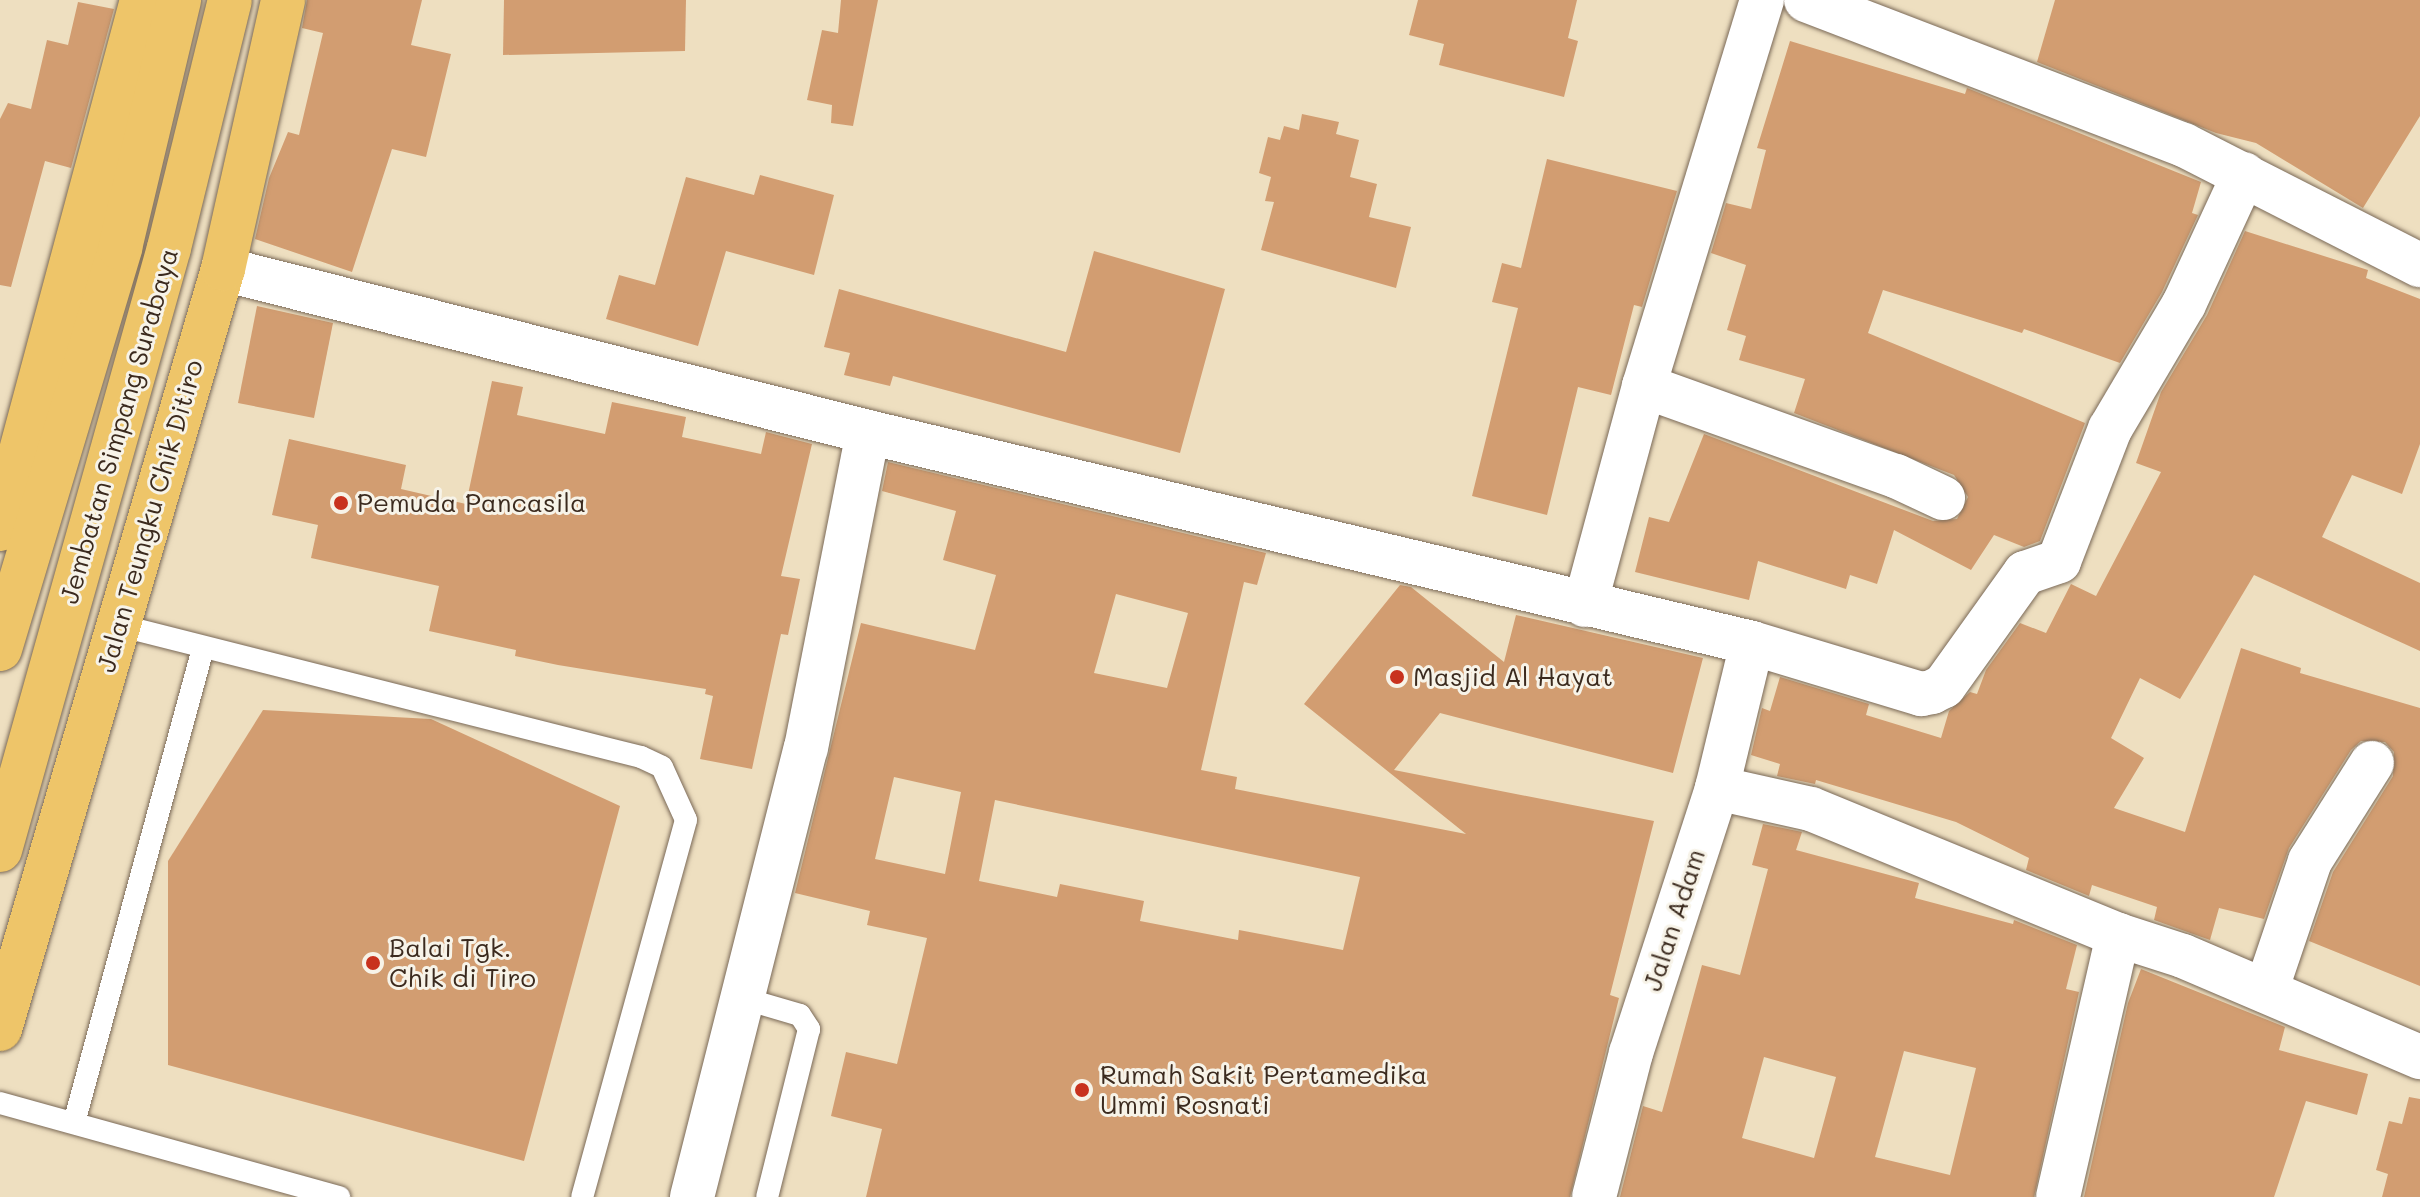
<!DOCTYPE html>
<html>
<head>
<meta charset="utf-8">
<style>
	body { margin:0 }
	#map { position:relative; width:2420px; height:1197px; overflow:hidden; background:#eedfc0; font-family:Mali,sans-serif }
	div>[style] { position:absolute }
	.building>* { inset:0; background:#d29d71 }
	.roads { filter:drop-shadow(0 0 2px #7a6957) drop-shadow(0 0 2px #7a6957) }
	.lane>* { height:22px; margin:-11px; padding:0 11px; transform-origin:11px; border-radius:11px; background:#fff }
	.street>* { height:44px; margin:-22px; padding:0 22px; transform-origin:22px; border-radius:22px; background:#fff }
	.highway>* { height:44px; margin:-22px; padding:0 22px; transform-origin:22px; border-radius:22px; background:#eec569 }
	.dots>* { width:22px; height:22px; translate:-50% -50%; box-sizing:border-box; border:4px solid #f7f3e8; border-radius:50% }
	span { translate:-50% -50%; white-space:nowrap; text-align:center; line-height:1.15; -webkit-text-stroke:6px #f7f3e8; paint-order:stroke }
	.street-label { font-size:26px; color:#3b2a1e }
	.poi-label { font-size:26px; color:#3b2a1e }
	.left { translate:0 -50%; text-align:left }
</style>
</head>
<body>
<div id="map">
	<div class="building">
		<div style="clip-path:polygon(307px 0,422px 0,411px 45px,451px 54px,426px 157px,392px 149px,352px 272px,255px 239px,269px 178px,288px 132px,299px 135px,323px 33px,302px 28px)"></div>
		<div style="clip-path:polygon(504px 0,686px 0,685px 51px,503px 55px)"></div>
		<div style="clip-path:polygon(841px 0,878px 0,853px 126px,831px 123px,832px 105px,807px 100px,822px 30px,838px 33px)"></div>
		<div style="clip-path:polygon(1418px 0,1577px 0,1568px 38px,1578px 41px,1564px 97px,1439px 65px,1444px 44px,1409px 35px)"></div>
		<div style="clip-path:polygon(2055px 0,2420px 0,2420px 116px,2363px 208px,2256px 143px,2216px 133px,2037px 62px)"></div>
		<div style="clip-path:polygon(78px 2px,114px 9px,71px 168px,45px 161px,11px 287px,0 285px,0 119px,8px 103px,31px 109px,47px 40px,68px 45px)"></div>
		<div style="clip-path:polygon(1790px 41px,1965px 94px,1967px 88px,2201px 182px,2192px 213px,2198px 215px,2162px 292px,2120px 363px,2024px 329px,2022px 333px,1883px 290px,1868px 333px,2085px 423px,2040px 541px,2024px 547px,1994px 535px,1971px 570px,1894px 530px,1877px 584px,1850px 575px,1846px 589px,1758px 561px,1749px 600px,1635px 572px,1649px 517px,1669px 522px,1704px 434px,1933px 521px,1957px 519px,1968px 497px,1954px 475px,1794px 413px,1805px 379px,1739px 360px,1746px 336px,1727px 330px,1746px 265px,1711px 253px,1726px 203px,1751px 209px,1766px 150px,1757px 148px)"></div>
		<div style="clip-path:polygon(1302px 114px,1339px 122px,1336px 134px,1359px 140px,1350px 177px,1377px 184px,1369px 217px,1411px 227px,1396px 288px,1261px 250px,1274px 202px,1265px 201px,1271px 177px,1259px 173px,1268px 137px,1280px 140px,1284px 126px,1299px 130px)"></div>
		<div style="clip-path:polygon(1547px 159px,1677px 191px,1642px 307px,1634px 305px,1611px 395px,1578px 387px,1547px 515px,1472px 496px,1518px 308px,1492px 302px,1502px 263px,1521px 268px)"></div>
		<div style="clip-path:polygon(760px 175px,834px 195px,814px 275px,726px 251px,698px 346px,606px 319px,619px 275px,655px 285px,686px 177px,754px 195px)"></div>
		<div style="clip-path:polygon(2245px 231px,2368px 270px,2366px 278px,2420px 299px,2420px 444px,2402px 494px,2352px 475px,2322px 537px,2420px 583px,2420px 651px,2254px 575px,2180px 699px,2140px 678px,2111px 738px,2144px 758px,2114px 808px,2185px 832px,2241px 648px,2301px 668px,2300px 673px,2420px 708px,2420px 986px,2309px 941px,2333px 872px,2393px 776px,2394px 752px,2385px 742px,2361px 741px,2351px 750px,2289px 848px,2264px 919px,2219px 908px,2210px 940px,2154px 920px,2157px 907px,2092px 885px,2089px 896px,2026px 870px,2029px 858px,1956px 822px,1816px 780px,1815px 784px,1777px 776px,1780px 764px,1751px 755px,1762px 708px,1770px 711px,1780px 677px,1869px 704px,1866px 715px,1941px 738px,1949px 711px,1970px 692px,1977px 694px,1986px 670px,2020px 623px,2046px 633px,2071px 584px,2096px 596px,2161px 472px,2136px 463px,2161px 392px,2207px 315px)"></div>
		<div style="clip-path:polygon(1094px 251px,1225px 289px,1180px 453px,893px 376px,890px 386px,844px 375px,850px 353px,824px 347px,839px 289px,1066px 352px)"></div>
		<div style="clip-path:polygon(257px 306px,333px 323px,314px 418px,238px 403px)"></div>
		<div style="clip-path:polygon(492px 381px,523px 387px,517px 415px,605px 434px,612px 402px,686px 417px,682px 437px,761px 454px,766px 432px,812px 444px,781px 576px,800px 579px,788px 635px,781px 634px,752px 769px,700px 759px,713px 696px,705px 694px,706px 689px,558px 665px,515px 656px,516px 650px,429px 631px,439px 586px,311px 558px,318px 525px,272px 515px,289px 439px,406px 465px,401px 489px,466px 504px)"></div>
		<div style="clip-path:polygon(evenodd,888px 462px,1266px 553px,1257px 585px,1244px 582px,1201px 770px,1237px 777px,1235px 789px,1466px 834px,1304px 704px,1400px 585px,1411px 587px,1504px 662px,1516px 615px,1703px 658px,1673px 773px,1440px 713px,1394px 770px,1654px 821px,1610px 995px,1619px 998px,1570px 1197px,866px 1197px,882px 1129px,831px 1116px,846px 1052px,897px 1064px,927px 938px,867px 925px,870px 911px,795px 893px,861px 623px,975px 650px,996px 575px,943px 560px,956px 511px,882px 491px,888px 462px,1116px 594px,1188px 613px,1167px 688px,1094px 673px,1116px 594px,888px 462px,894px 777px,961px 792px,945px 874px,875px 859px,894px 777px,888px 462px,995px 800px,1360px 877px,1343px 950px,1239px 930px,1238px 940px,1140px 921px,1144px 901px,1060px 884px,1057px 897px,979px 881px,995px 800px)"></div>
		<div style="clip-path:polygon(263px 710px,431px 719px,620px 806px,524px 1161px,168px 1065px,168px 861px)"></div>
		<div style="clip-path:polygon(evenodd,1763px 824px,1802px 832px,1796px 850px,1919px 883px,1915px 898px,2013px 924px,2014px 920px,2077px 945px,2066px 989px,2079px 992px,2034px 1197px,1620px 1197px,1643px 1106px,1662px 1112px,1702px 965px,1740px 975px,1768px 869px,1752px 865px,1763px 824px,1904px 1051px,1976px 1068px,1950px 1175px,1875px 1157px,1904px 1051px,1763px 824px,1764px 1057px,1836px 1077px,1814px 1158px,1742px 1138px,1764px 1057px)"></div>
		<div style="clip-path:polygon(2141px 969px,2285px 1027px,2279px 1050px,2368px 1074px,2357px 1115px,2306px 1101px,2274px 1197px,2084px 1197px,2128px 1003px)"></div>
		<div style="clip-path:polygon(2409px 1097px,2420px 1099px,2420px 1197px,2382px 1197px,2388px 1174px,2376px 1170px,2389px 1121px,2402px 1124px)"></div>
	</div>
	<div class="roads">
		<div class="lane">
			<div style="left:118px;top:625px;width:539px;rotate:14.17deg"></div>
			<div style="left:641px;top:757px;width:23px;rotate:25deg"></div>
			<div style="left:662px;top:767px;width:58px;rotate:65.6deg"></div>
			<div style="left:686px;top:820px;width:391px;rotate:105.4deg"></div>
			<div style="left:742px;top:998px;width:60px;rotate:16.3deg"></div>
			<div style="left:800px;top:1015px;width:17px;rotate:57deg"></div>
			<div style="left:809px;top:1029px;width:173px;rotate:104deg"></div>
			<div style="left:0;top:1103px;width:352px;rotate:15.5deg"></div>
			<div style="left:74px;top:1123px;width:492px;rotate:-74.8deg"></div>
		</div>
		<div class="street">
			<div style="left:1806px;top:0;width:405px;rotate:21deg"></div>
			<div style="left:2184px;top:145px;width:265px;rotate:27deg"></div>
			<div style="left:223px;top:269px;width:665px;rotate:14.18deg"></div>
			<div style="left:1644px;top:386px;width:268px;rotate:19.7deg"></div>
			<div style="left:1896px;top:476px;width:52px;rotate:25.1deg"></div>
			<div style="left:1585px;top:605px;width:227px;rotate:-74.9deg"></div>
			<div style="left:1644px;top:386px;width:404px;rotate:-73deg"></div>
			<div style="left:1717px;top:788px;width:96px;rotate:12.6deg"></div>
			<div style="left:1811px;top:809px;width:332px;rotate:22.3deg"></div>
			<div style="left:2118px;top:935px;width:68px;rotate:17.9deg"></div>
			<div style="left:2183px;top:956px;width:258px;rotate:23.1deg"></div>
			<div style="left:2266px;top:991px;width:137px;rotate:-71.3deg"></div>
			<div style="left:2310px;top:861px;width:116px;rotate:-57.7deg"></div>
			<div style="left:692px;top:1197px;width:463px;rotate:-75.8deg"></div>
			<div style="left:806px;top:748px;width:322px;rotate:-78.9deg"></div>
			<div style="left:868px;top:432px;width:909px;rotate:13.42deg"></div>
			<div style="left:1752px;top:643px;width:177px;rotate:16.8deg"></div>
			<div style="left:1921px;top:694px;width:11px;rotate:-10deg"></div>
			<div style="left:1932px;top:692px;width:13px;rotate:-27deg"></div>
			<div style="left:1944px;top:686px;width:139px;rotate:-54.4deg"></div>
			<div style="left:2025px;top:573px;width:36px;rotate:-19deg"></div>
			<div style="left:2059px;top:561px;width:142px;rotate:-68.9deg"></div>
			<div style="left:2110px;top:429px;width:145px;rotate:-59.4deg"></div>
			<div style="left:2184px;top:304px;width:143px;rotate:-65.2deg"></div>
			<div style="left:1594px;top:1197px;width:149px;rotate:-75.6deg"></div>
			<div style="left:1631px;top:1053px;width:279px;rotate:-72deg"></div>
			<div style="left:1717px;top:788px;width:149px;rotate:-76.4deg"></div>
			<div style="left:2058px;top:1197px;width:269px;rotate:-77.1deg"></div>
		</div>
		<div class="highway">
			<div style="left:0;top:529px;width:548px;rotate:-74.97deg"></div>
			<div style="left:0;top:649px;width:419px;rotate:-73.3deg"></div>
			<div style="left:120px;top:248px;width:255px;rotate:-76.6deg"></div>
			<div style="left:0;top:850px;width:625px;rotate:-74.32deg"></div>
			<div style="left:169px;top:248px;width:255px;rotate:-76.2deg"></div>
			<div style="left:0;top:1029px;width:792px;rotate:-73.65deg"></div>
			<div style="left:223px;top:269px;width:276px;rotate:-77.4deg"></div>
		</div>
	</div>
	<div class="dots">
		<div style="left:341px;top:503px;background:#c8321e"></div>
		<div style="left:1397px;top:677px;background:#c8321e"></div>
		<div style="left:373px;top:963px;background:#c8321e"></div>
		<div style="left:1082px;top:1090px;background:#c8321e"></div>
	</div>
	<div class="street-label">
		<span style="left:119px;top:426px;rotate:-74deg">Jembatan Simpang Surabaya</span>
		<span style="left:150px;top:516px;rotate:-74deg">Jalan Teungku Chik Ditiro</span>
		<span style="left:1674px;top:920px;rotate:-72deg">Jalan Adam</span>
	</div>
	<div class="poi-label">
		<span class="left" style="left:357px;top:503px">Pemuda Pancasila</span>
		<span class="left" style="left:1413px;top:677px">Masjid Al Hayat</span>
		<span class="left" style="left:389px;top:963px">Balai Tgk.<br>Chik di Tiro</span>
		<span class="left" style="left:1100px;top:1090px">Rumah Sakit Pertamedika<br>Ummi Rosnati</span>
	</div>
</div>
</body>
</html>
